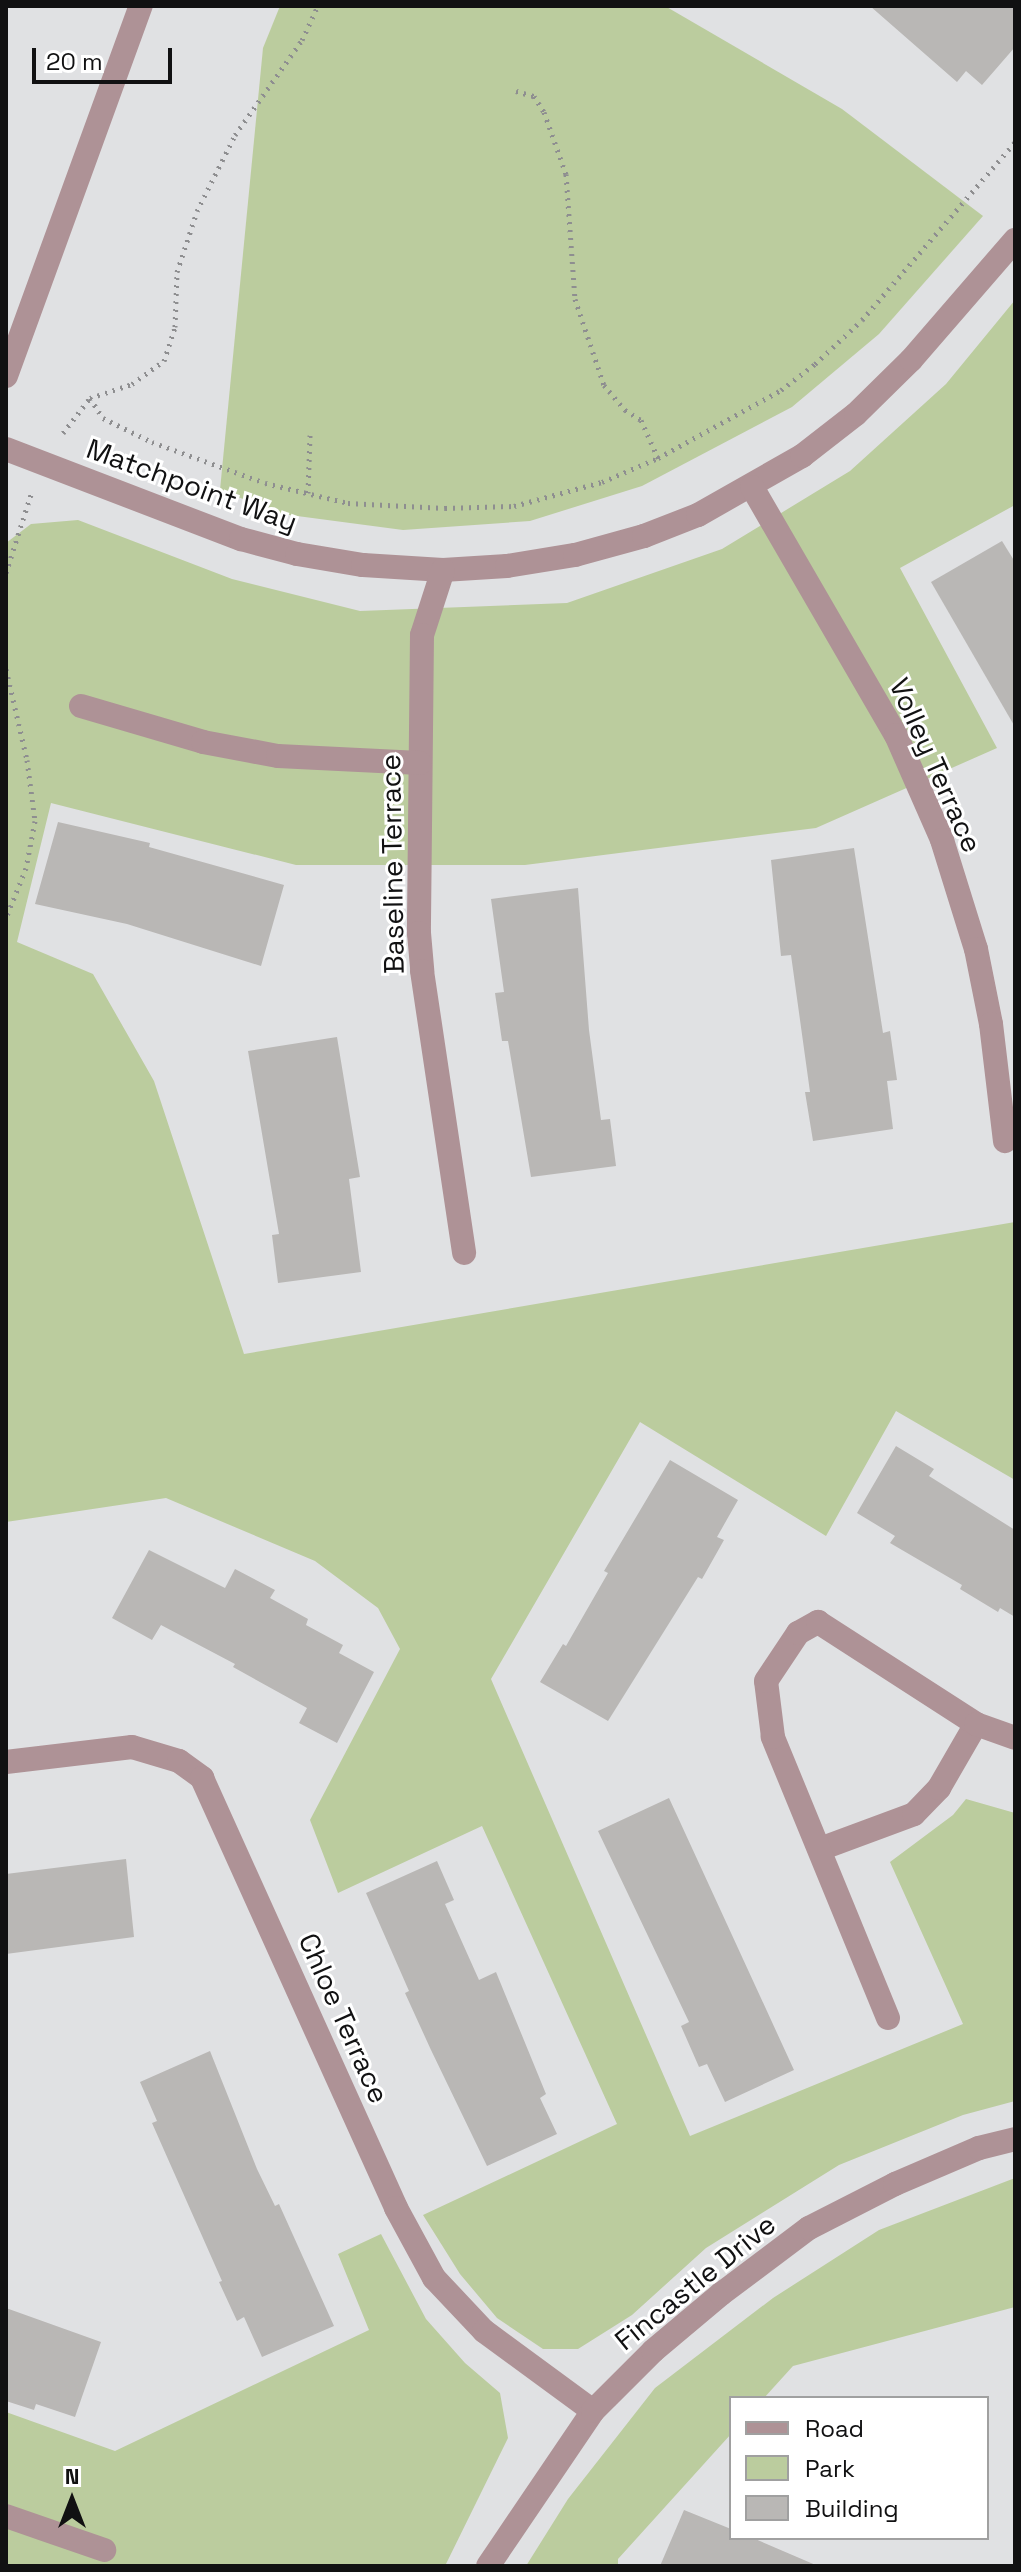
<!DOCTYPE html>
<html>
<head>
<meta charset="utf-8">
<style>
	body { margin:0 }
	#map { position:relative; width:1021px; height:2572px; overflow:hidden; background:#e0e1e3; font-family:"Space Grotesk",sans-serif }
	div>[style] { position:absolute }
	.green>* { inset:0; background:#bbcc9e }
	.building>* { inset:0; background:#b9b7b5 }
	.path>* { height:5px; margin-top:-2.5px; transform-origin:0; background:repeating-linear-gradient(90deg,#8e8e90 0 2px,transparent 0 8px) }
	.minor>* { height:24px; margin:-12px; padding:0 12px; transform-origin:12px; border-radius:12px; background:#ae9296 }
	span { translate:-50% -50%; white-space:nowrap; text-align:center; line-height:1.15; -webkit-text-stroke:6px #fff; paint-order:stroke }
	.street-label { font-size:28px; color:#111112 }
	.frame { position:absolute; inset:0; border:8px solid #111112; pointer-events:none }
	.legend { position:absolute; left:729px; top:2396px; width:260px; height:144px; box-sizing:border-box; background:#fff; border:2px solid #a0a0a0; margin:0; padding:10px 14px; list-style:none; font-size:24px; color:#111112 }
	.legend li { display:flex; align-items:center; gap:16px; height:40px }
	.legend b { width:40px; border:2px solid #a0a0a0 }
	.north { position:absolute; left:32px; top:2460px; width:80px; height:80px; -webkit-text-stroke:6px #fff; paint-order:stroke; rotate:0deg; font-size:22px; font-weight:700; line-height:32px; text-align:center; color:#111112 }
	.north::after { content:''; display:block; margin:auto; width:28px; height:36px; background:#111112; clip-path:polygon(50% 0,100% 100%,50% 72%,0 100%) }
	.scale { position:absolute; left:32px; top:48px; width:140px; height:36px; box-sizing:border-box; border:4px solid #111112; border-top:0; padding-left:10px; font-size:24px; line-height:28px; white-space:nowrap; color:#111112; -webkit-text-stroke:6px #fff; paint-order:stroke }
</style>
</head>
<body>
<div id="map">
	<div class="green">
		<div style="clip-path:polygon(280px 6px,665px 6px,842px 109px,983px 216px,879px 334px,792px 407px,642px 486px,530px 521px,403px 530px,282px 514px,220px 490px,263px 48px)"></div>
		<div style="clip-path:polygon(1015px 300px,1015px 505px,900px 568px,997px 748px,816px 828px,525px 865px,296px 865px,51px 803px,17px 942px,93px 974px,154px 1081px,244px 1354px,1015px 1222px,1015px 1480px,896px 1411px,826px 1536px,640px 1422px,491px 1679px,690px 2136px,963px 2024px,890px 1862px,953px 1815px,966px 1799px,1015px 1813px,1015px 2101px,963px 2115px,839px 2165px,706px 2248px,632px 2315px,578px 2349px,543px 2349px,497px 2318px,460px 2274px,423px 2215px,617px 2124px,482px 1826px,338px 1893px,310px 1820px,400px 1649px,378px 1608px,315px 1561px,166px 1498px,6px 1522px,6px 543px,31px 524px,78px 520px,232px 579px,360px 611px,567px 603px,722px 549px,850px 471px,946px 384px)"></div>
		<div style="clip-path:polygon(1015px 2178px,1015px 2307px,793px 2366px,764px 2398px,731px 2398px,731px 2434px,618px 2559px,618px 2566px,526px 2566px,568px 2499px,655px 2388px,773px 2298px,879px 2230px)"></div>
		<div style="clip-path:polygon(381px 2234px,426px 2319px,465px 2363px,500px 2393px,508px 2438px,445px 2566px,6px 2566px,6px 2412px,115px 2451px,369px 2330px,338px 2254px)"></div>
	</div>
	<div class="building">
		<div style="clip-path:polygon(870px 6px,1015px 6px,1015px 47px,982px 85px,966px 71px,957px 82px)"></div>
		<div style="clip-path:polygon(1002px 541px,1015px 562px,1015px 727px,931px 582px)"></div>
		<div style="clip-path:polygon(58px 822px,150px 843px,149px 847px,284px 885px,261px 966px,127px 924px,35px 904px)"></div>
		<div style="clip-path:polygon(854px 848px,883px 1033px,890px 1031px,897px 1080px,887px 1081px,893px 1129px,813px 1141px,805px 1092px,810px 1092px,791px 955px,781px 956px,771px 860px)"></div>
		<div style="clip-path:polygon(578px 888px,589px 1030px,601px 1120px,610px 1119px,616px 1166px,531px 1177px,508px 1041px,502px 1041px,495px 993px,504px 992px,491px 899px)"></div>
		<div style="clip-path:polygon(337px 1037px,360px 1177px,349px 1179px,361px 1272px,278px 1283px,272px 1235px,279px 1234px,248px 1051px)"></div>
		<div style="clip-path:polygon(896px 1446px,934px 1469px,929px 1476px,1015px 1530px,1015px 1617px,1000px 1608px,998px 1612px,960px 1589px,962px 1585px,890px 1543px,895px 1536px,857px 1513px)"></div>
		<div style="clip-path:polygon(670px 1460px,738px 1500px,717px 1537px,724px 1540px,702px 1579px,698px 1577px,608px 1721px,540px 1682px,563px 1644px,566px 1646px,608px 1573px,604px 1571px)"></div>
		<div style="clip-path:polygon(149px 1550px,225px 1588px,235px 1569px,275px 1590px,270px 1598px,308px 1619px,306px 1625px,343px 1645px,339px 1653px,374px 1672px,337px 1743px,299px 1723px,307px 1708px,233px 1667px,235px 1664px,161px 1625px,152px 1640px,112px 1618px)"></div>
		<div style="clip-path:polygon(669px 1798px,794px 2070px,725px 2102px,707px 2064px,699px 2067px,681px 2026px,689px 2022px,598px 1831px)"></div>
		<div style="clip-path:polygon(126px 1859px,134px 1937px,6px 1954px,6px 1874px)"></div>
		<div style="clip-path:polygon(437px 1861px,454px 1900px,445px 1904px,479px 1980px,496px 1972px,546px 2094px,540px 2098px,557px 2134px,487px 2166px,431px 2050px,405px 1993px,409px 1991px,366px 1893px)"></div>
		<div style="clip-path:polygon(210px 2051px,257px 2169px,275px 2206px,279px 2204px,334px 2326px,262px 2357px,244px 2317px,237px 2321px,219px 2282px,222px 2281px,152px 2123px,157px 2121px,140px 2082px)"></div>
		<div style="clip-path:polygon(6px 2308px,101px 2342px,75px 2417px,36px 2404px,34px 2410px,6px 2401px)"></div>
		<div style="clip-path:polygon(684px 2510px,731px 2529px,731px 2538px,753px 2538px,818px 2566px,660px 2566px)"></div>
	</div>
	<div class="path">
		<div style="left:516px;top:91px;width:19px;rotate:16deg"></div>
		<div style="left:534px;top:96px;width:19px;rotate:58deg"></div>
		<div style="left:544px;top:112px;width:66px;rotate:70.5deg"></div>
		<div style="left:566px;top:174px;width:125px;rotate:85.9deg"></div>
		<div style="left:575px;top:299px;width:91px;rotate:71.4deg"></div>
		<div style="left:604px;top:385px;width:33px;rotate:50deg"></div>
		<div style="left:625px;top:410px;width:19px;rotate:32deg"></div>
		<div style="left:641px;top:420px;width:42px;rotate:65.9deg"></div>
		<div style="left:90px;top:398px;width:24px;rotate:57deg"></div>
		<div style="left:103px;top:418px;width:55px;rotate:26.1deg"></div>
		<div style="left:152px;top:442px;width:120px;rotate:19.9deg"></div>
		<div style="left:265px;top:483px;width:85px;rotate:13.5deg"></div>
		<div style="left:348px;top:503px;width:97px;rotate:3deg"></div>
		<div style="left:445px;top:508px;width:69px;rotate:-1.7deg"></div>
		<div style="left:514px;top:506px;width:91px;rotate:-15.3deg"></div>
		<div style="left:602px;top:482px;width:61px;rotate:-23.2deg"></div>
		<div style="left:658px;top:458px;width:141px;rotate:-28.9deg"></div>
		<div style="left:781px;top:390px;width:43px;rotate:-37.4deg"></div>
		<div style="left:815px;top:364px;width:64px;rotate:-43.1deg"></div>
		<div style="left:862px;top:320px;width:235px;rotate:-49.3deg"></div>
		<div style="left:63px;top:433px;width:44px;rotate:-52.4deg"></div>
		<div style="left:90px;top:398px;width:44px;rotate:-18.4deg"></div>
		<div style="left:132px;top:384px;width:39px;rotate:-36deg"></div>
		<div style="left:164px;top:361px;width:36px;rotate:-72deg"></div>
		<div style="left:175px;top:327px;width:55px;rotate:-87.9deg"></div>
		<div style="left:177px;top:272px;width:64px;rotate:-71.8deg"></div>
		<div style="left:197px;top:211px;width:85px;rotate:-63.4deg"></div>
		<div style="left:235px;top:135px;width:116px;rotate:-54.8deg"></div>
		<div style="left:302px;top:40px;width:38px;rotate:-65deg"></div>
		<div style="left:308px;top:493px;width:58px;rotate:-88deg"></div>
		<div style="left:6px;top:573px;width:83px;rotate:-72.4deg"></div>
		<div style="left:6px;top:669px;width:93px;rotate:77deg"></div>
		<div style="left:27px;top:760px;width:62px;rotate:82.5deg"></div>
		<div style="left:35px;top:821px;width:48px;rotate:100.8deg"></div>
		<div style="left:26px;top:868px;width:54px;rotate:111.8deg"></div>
	</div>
	<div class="minor">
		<div style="left:6px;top:376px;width:394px;rotate:-70deg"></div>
		<div style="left:6px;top:449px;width:252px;rotate:21deg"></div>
		<div style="left:241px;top:539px;width:58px;rotate:15deg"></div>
		<div style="left:297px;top:554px;width:67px;rotate:9.5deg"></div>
		<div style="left:363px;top:565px;width:80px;rotate:3.6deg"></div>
		<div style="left:443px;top:570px;width:64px;rotate:-3.6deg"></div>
		<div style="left:507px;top:566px;width:69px;rotate:-9.2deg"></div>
		<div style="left:575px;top:555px;width:72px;rotate:-15.4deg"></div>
		<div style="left:644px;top:536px;width:58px;rotate:-21.3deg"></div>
		<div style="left:698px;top:515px;width:120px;rotate:-29.6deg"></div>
		<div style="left:802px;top:456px;width:68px;rotate:-37.9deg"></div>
		<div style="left:856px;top:414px;width:77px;rotate:-44.5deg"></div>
		<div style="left:911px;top:360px;width:159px;rotate:-49.1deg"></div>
		<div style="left:752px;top:487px;width:287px;rotate:59.9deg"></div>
		<div style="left:896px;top:735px;width:115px;rotate:66.3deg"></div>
		<div style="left:942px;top:840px;width:114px;rotate:72.7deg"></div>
		<div style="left:976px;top:949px;width:76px;rotate:78.7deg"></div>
		<div style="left:991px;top:1024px;width:118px;rotate:83.2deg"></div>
		<div style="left:443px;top:570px;width:68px;rotate:107.9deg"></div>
		<div style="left:422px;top:635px;width:298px;rotate:90.6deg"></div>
		<div style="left:419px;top:933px;width:38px;rotate:85deg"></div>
		<div style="left:422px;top:971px;width:285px;rotate:81.5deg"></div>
		<div style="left:81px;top:706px;width:127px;rotate:16.4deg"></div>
		<div style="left:203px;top:742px;width:76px;rotate:10.6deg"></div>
		<div style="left:278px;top:756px;width:142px;rotate:2.8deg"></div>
		<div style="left:6px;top:1762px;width:127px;rotate:-6.8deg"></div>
		<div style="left:132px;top:1747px;width:49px;rotate:16.6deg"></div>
		<div style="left:179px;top:1761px;width:29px;rotate:36deg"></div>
		<div style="left:202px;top:1778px;width:472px;rotate:65.7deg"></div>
		<div style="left:396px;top:2208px;width:80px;rotate:61.5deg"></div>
		<div style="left:434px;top:2278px;width:73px;rotate:46.7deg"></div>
		<div style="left:484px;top:2331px;width:135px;rotate:36.3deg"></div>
		<div style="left:820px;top:1849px;width:100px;rotate:-20.4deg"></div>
		<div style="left:914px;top:1814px;width:36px;rotate:-46deg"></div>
		<div style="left:939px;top:1788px;width:74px;rotate:-60deg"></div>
		<div style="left:888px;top:2018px;width:304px;rotate:-112.3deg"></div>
		<div style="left:773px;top:1737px;width:56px;rotate:-97.1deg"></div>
		<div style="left:766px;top:1681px;width:58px;rotate:-56.3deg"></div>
		<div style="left:798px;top:1633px;width:23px;rotate:-29deg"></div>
		<div style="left:818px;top:1622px;width:188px;rotate:32.8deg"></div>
		<div style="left:976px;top:1724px;width:41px;rotate:19.7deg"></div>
		<div style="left:6px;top:2516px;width:104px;rotate:19.1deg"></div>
		<div style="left:488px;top:2566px;width:187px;rotate:-55.9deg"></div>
		<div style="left:593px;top:2411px;width:85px;rotate:-45deg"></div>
		<div style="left:653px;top:2351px;width:89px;rotate:-40deg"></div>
		<div style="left:721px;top:2294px;width:110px;rotate:-36.9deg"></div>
		<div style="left:809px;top:2228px;width:97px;rotate:-27.1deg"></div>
		<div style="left:895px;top:2184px;width:91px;rotate:-23.2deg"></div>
		<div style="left:979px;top:2148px;width:37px;rotate:-14deg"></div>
	</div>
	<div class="street-label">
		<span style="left:192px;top:485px;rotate:20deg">Matchpoint Way</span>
		<span style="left:936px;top:765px;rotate:66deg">Volley Terrace</span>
		<span style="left:392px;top:864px;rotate:-91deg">Baseline Terrace</span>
		<span style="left:344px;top:2018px;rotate:66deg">Chloe Terrace</span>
		<span style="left:695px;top:2282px;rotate:-39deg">Fincastle Drive</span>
	</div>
	<div class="frame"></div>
	<ul class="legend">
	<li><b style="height:10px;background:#ae9296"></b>Road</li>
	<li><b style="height:22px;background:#bbcc9e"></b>Park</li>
	<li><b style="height:22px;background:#b9b7b5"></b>Building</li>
	</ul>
	<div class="north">N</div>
	<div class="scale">20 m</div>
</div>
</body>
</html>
